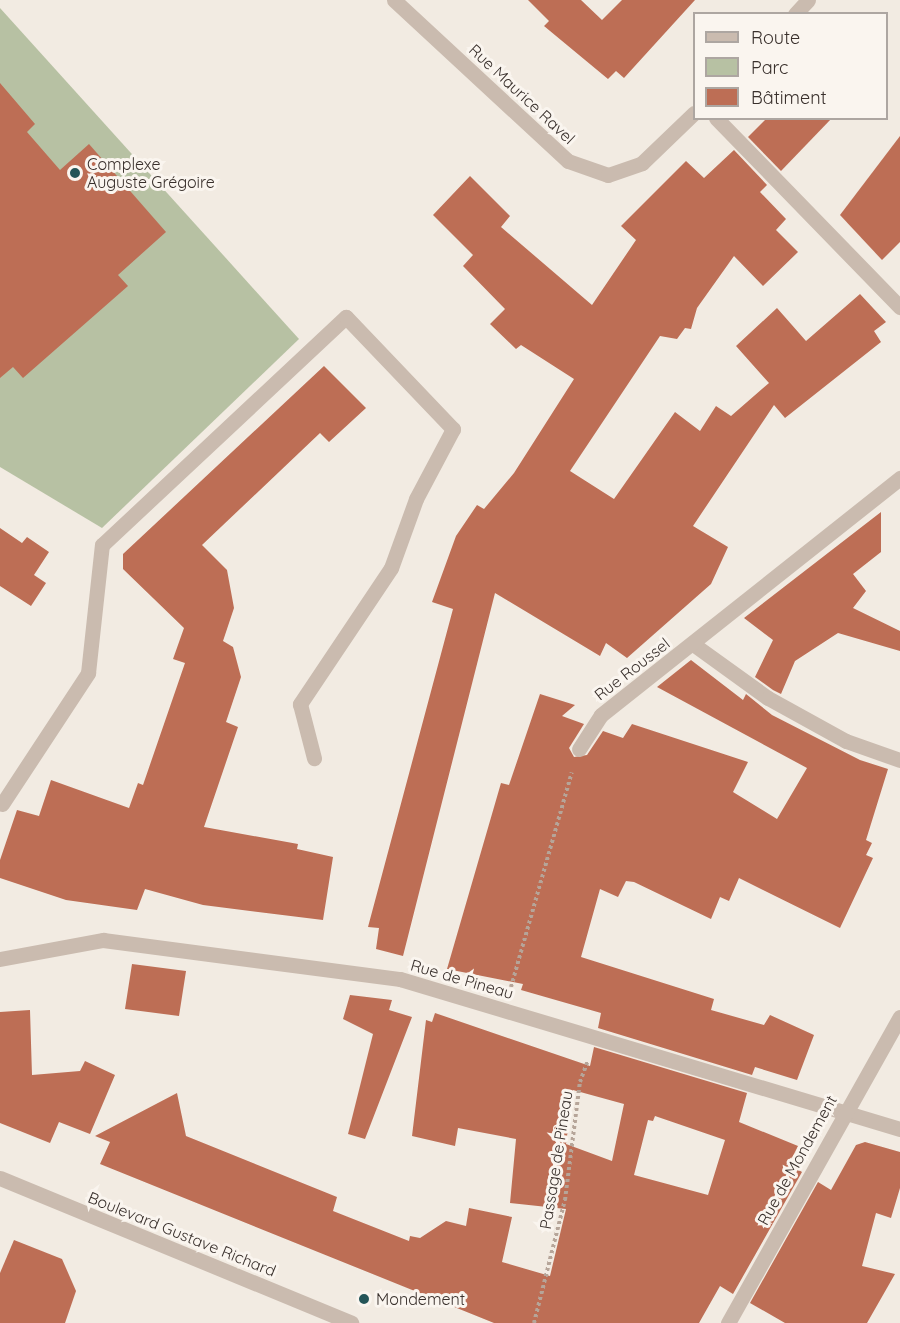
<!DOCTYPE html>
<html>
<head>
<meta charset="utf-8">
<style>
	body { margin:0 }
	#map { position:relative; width:900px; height:1323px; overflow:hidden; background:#f2ebe2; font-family:Quicksand,sans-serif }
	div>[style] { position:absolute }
	.green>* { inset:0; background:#b7c1a3 }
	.building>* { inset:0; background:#bd6e55 }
	.path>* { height:4px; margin-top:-2px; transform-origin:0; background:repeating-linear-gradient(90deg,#b6a599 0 3px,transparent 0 6px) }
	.service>* { height:15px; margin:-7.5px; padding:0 7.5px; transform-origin:7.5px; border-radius:7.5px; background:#cabbaf }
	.minor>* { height:15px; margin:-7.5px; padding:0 7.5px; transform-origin:7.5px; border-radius:7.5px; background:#cabbaf }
	.tertiary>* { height:15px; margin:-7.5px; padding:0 7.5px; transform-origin:7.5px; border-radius:7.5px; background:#cabbaf }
	.dots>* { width:16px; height:16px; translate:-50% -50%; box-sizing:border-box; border:3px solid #faf5ef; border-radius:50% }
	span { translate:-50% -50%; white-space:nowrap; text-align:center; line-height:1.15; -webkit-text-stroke:6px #faf5ef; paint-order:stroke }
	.street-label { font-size:16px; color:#39302c }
	.poi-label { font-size:16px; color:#39302c }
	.left { translate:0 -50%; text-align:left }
	.legend { position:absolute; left:693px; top:12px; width:195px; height:108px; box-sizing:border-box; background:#faf5ef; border:2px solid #ada6a1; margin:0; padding:8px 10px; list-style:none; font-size:18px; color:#39302c }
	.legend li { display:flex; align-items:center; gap:12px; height:30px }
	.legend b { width:30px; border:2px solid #ada6a1 }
</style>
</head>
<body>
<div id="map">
	<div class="green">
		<div style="clip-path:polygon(0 8px,299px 339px,102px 528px,0 467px)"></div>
	</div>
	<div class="building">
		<div style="clip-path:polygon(528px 0,581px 0,602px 20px,622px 0,695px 0,624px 78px,616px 71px,608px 79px,544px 26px,549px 21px)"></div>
		<div style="clip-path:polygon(0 83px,35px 124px,27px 132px,60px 170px,89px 144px,166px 232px,118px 275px,128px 286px,23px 378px,13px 367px,0 378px)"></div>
		<div style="clip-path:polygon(767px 118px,832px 118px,781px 171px,748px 137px)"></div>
		<div style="clip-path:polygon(900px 136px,900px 242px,882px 260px,840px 215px)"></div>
		<div style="clip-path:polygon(734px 150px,767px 185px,760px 192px,786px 219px,776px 230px,798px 252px,763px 286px,734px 256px,697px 308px,691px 329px,685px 328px,677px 339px,660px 336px,570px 471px,614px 499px,675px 412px,700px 431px,716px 406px,731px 416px,769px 383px,736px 346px,777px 308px,806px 341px,860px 294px,886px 322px,874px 331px,881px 342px,785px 418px,774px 405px,693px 526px,728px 547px,711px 584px,627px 658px,606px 643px,600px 656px,495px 593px,403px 956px,376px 949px,379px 928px,368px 927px,453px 609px,432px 602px,456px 536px,477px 505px,484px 509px,514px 473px,574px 379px,521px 345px,516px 349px,490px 324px,505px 309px,463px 266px,473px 255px,433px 215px,470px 176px,510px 216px,501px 227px,592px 305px,636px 240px,621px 226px,686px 161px,704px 178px)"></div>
		<div style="clip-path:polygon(324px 366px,366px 408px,329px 442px,320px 433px,202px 545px,227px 570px,234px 608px,223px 641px,233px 647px,241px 677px,226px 722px,238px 727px,204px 827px,298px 844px,297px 849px,333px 857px,323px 920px,203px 905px,145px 889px,137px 910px,66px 900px,0 878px,0 860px,17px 810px,39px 816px,51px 780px,129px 808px,138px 783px,143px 785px,185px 663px,173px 659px,184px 628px,123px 569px,123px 554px)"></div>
		<div style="clip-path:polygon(881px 512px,881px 552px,853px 574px,866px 591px,853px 608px,900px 631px,900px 651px,838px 633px,795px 661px,781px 694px,773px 690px,755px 677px,773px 640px,744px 618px)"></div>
		<div style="clip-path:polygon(0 528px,22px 543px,27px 537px,49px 552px,34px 575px,46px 583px,31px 606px,0 586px)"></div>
		<div style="clip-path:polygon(691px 660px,743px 700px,746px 694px,772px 715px,860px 760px,888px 769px,866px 840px,872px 843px,866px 855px,873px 858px,840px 928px,739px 878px,729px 901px,720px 897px,711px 919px,634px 882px,626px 881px,618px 897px,600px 889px,581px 957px,714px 999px,711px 1010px,764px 1025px,770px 1015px,814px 1035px,797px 1080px,755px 1067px,752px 1075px,598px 1028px,601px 1013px,521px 990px,523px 984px,447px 969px,501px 783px,509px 785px,540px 694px,575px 705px,562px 716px,584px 724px,569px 748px,574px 757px,587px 755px,603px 731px,623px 738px,632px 724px,748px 762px,733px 792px,777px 819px,807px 768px,657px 687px)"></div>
		<div style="clip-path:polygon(132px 964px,186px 971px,179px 1016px,125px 1009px)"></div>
		<div style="clip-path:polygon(350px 995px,392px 1000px,389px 1010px,412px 1017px,365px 1139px,348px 1134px,373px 1034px,343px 1019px)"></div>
		<div style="clip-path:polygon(30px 1010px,32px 1075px,80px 1071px,85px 1061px,115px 1075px,90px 1134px,59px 1122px,50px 1143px,0 1123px,0 1012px)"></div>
		<div style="clip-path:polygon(evenodd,435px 1013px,590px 1066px,594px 1047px,747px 1093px,739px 1122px,798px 1146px,789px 1164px,802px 1172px,733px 1294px,720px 1286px,699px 1323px,494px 1323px,100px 1164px,110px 1142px,95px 1136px,177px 1093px,186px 1136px,337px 1197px,333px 1211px,409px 1241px,410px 1236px,420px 1238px,446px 1221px,466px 1226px,469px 1208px,512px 1217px,502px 1262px,550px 1276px,566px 1209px,510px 1203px,516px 1139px,458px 1128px,455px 1146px,412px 1136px,426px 1020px,432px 1022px,435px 1013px,573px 1090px,624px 1104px,612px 1161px,566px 1144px,573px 1090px,435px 1013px,655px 1116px,725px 1140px,708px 1195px,634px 1175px,648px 1120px,653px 1121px,655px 1116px)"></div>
		<div style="clip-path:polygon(865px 1142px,900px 1152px,900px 1188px,891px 1218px,876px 1213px,862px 1266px,895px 1274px,867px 1323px,785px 1323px,750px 1303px,818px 1182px,831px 1190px,856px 1145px)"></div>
		<div style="clip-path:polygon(14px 1240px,62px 1259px,76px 1291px,65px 1323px,0 1323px,0 1273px)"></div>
	</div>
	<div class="path">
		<div style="left:511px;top:987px;width:223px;rotate:-74.2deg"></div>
		<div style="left:534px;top:1323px;width:127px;rotate:-75.9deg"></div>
		<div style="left:565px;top:1200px;width:119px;rotate:-82.8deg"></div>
		<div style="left:580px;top:1082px;width:23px;rotate:-70deg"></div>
	</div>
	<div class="service">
		<div style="left:2px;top:804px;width:157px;rotate:-56.7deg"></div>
		<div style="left:88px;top:673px;width:129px;rotate:-83.8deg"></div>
		<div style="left:102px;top:545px;width:334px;rotate:-43.1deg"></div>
		<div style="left:346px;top:317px;width:155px;rotate:46.3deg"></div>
		<div style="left:453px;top:429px;width:79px;rotate:117.9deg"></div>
		<div style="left:416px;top:499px;width:73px;rotate:109.9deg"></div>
		<div style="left:391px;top:568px;width:164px;rotate:123.8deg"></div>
		<div style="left:300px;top:704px;width:56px;rotate:75.5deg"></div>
	</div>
	<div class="minor">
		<div style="left:394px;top:0;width:237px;rotate:42.8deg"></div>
		<div style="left:568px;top:161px;width:42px;rotate:19.3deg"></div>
		<div style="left:608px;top:175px;width:36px;rotate:-19deg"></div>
		<div style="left:642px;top:163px;width:72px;rotate:-43.9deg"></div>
		<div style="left:795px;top:14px;width:19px;rotate:-47deg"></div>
		<div style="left:716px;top:118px;width:264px;rotate:45.8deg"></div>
		<div style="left:693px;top:644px;width:92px;rotate:35.8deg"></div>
		<div style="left:768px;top:698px;width:89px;rotate:28.9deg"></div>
		<div style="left:846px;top:741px;width:57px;rotate:19.4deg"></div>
		<div style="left:579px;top:749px;width:40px;rotate:-57.1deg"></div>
		<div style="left:601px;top:715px;width:382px;rotate:-38.4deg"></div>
		<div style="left:0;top:959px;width:105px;rotate:-10.5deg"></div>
		<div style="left:103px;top:940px;width:300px;rotate:7.5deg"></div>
		<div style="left:400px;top:979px;width:522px;rotate:16.7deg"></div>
		<div style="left:728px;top:1323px;width:351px;rotate:-60.7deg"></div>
	</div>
	<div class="tertiary">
		<div style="left:0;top:1178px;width:380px;rotate:22.4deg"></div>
	</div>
	<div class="dots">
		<div style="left:75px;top:173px;background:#245558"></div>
		<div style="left:364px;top:1299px;background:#245558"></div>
	</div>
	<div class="street-label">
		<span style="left:522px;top:94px;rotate:43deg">Rue Maurice Ravel</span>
		<span style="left:632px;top:669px;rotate:-38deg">Rue Roussel</span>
		<span style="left:462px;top:979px;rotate:16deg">Rue de Pineau</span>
		<span style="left:556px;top:1160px;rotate:-81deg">Passage de Pineau</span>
		<span style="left:797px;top:1160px;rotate:-61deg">Rue de Mondement</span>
		<span style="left:182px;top:1234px;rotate:22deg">Boulevard Gustave Richard</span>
	</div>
	<div class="poi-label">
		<span class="left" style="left:87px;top:173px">Complexe<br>Auguste Grégoire</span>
		<span class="left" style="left:376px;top:1299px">Mondement</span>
	</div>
	<ul class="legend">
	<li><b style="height:8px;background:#cabbaf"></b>Route</li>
	<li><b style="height:16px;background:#b7c1a3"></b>Parc</li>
	<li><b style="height:16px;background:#bd6e55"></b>Bâtiment</li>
	</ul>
</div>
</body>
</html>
